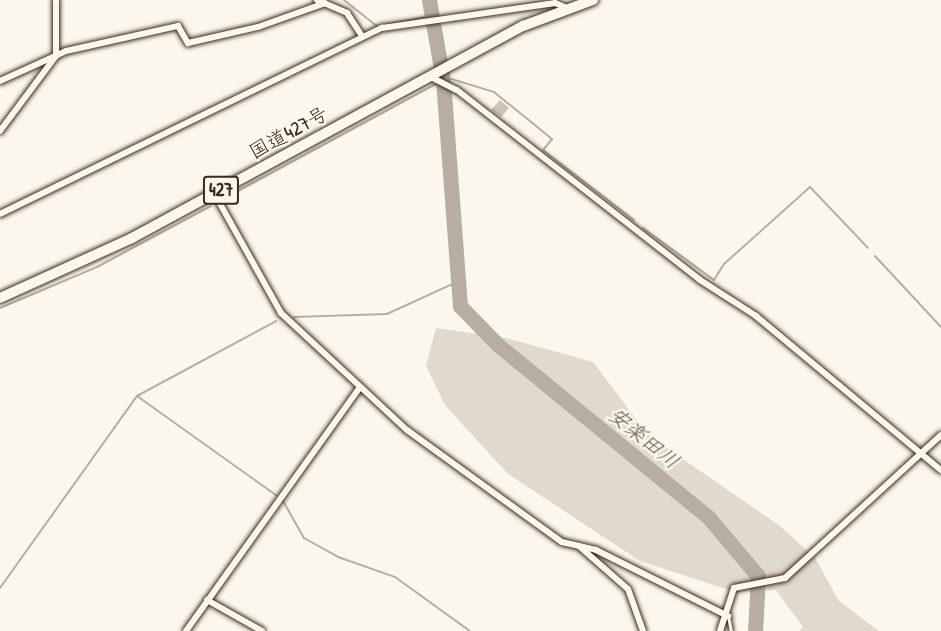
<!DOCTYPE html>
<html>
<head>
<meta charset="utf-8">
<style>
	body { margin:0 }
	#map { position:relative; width:941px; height:631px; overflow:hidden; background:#fbf7ec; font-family:"Patrick Hand","Klee One",sans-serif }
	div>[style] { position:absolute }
	.green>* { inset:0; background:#dfd9ce }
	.stream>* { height:2px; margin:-1px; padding:0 1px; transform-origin:1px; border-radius:1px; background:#b6aea2 }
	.river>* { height:15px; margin:-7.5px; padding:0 7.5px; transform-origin:7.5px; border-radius:7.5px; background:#b6aea2 }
	.building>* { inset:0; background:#ccc4b9 }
	.roads { filter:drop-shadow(0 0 2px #3b2a1e) drop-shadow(0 0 2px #3b2a1e) }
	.service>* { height:3px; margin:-1.5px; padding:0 1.5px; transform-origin:1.5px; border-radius:1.5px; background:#fbf7ec }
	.minor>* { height:6px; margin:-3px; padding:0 3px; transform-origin:3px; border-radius:3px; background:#fbf7ec }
	.trunk>* { height:10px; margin:-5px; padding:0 5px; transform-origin:5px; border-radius:5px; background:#fbf7ec }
	span { translate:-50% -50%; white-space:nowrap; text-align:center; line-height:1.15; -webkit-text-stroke:5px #fbf7ec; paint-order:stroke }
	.shield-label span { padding:2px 4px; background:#fbf7ec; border:2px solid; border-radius:4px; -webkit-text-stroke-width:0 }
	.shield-label { font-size:18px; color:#3b2a1e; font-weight:700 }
	.street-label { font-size:20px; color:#3b2a1e }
	.water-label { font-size:21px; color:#605246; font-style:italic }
</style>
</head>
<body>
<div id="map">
	<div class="green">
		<div style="clip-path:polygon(436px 328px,506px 338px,593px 362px,648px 435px,780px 526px,815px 558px,839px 601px,879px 631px,799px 631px,803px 627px,776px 590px,735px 592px,640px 561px,508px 474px,445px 405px,426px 366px)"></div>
	</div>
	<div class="stream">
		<div style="left:344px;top:0;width:43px;rotate:38.5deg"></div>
		<div style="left:389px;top:24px;width:46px;rotate:-11.3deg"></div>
		<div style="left:442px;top:76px;width:54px;rotate:17.1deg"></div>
		<div style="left:494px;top:92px;width:75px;rotate:39deg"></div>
		<div style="left:552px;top:139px;width:14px;rotate:129deg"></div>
		<div style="left:543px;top:150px;width:115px;rotate:37.6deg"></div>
		<div style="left:225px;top:198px;width:242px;rotate:-28.4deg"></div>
		<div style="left:643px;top:228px;width:88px;rotate:36.2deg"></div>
		<div style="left:714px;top:280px;width:19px;rotate:-58deg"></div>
		<div style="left:724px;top:264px;width:115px;rotate:-41.8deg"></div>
		<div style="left:810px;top:187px;width:84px;rotate:46.4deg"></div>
		<div style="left:875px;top:256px;width:97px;rotate:47.1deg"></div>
		<div style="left:0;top:308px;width:105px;rotate:-22.9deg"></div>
		<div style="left:97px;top:267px;width:129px;rotate:-28.2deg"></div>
		<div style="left:294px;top:317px;width:93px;rotate:-1.8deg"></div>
		<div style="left:387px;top:314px;width:77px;rotate:-24.6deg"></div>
		<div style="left:137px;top:396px;width:171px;rotate:35.5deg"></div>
		<div style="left:283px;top:501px;width:43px;rotate:60.4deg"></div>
		<div style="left:304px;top:538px;width:39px;rotate:29deg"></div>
		<div style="left:338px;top:557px;width:60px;rotate:19.3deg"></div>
		<div style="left:395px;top:577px;width:92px;rotate:35.8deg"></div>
		<div style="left:0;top:588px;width:236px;rotate:-54.5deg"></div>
		<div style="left:137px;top:396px;width:158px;rotate:-28.3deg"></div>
	</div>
	<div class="river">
		<div style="left:429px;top:0;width:81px;rotate:80.1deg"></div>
		<div style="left:443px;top:80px;width:227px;rotate:85.7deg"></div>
		<div style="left:460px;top:306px;width:54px;rotate:45.7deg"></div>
		<div style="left:498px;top:345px;width:273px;rotate:39.3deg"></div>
		<div style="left:709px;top:518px;width:76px;rotate:49.8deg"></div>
		<div style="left:758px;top:576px;width:55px;rotate:93.1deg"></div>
	</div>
	<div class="building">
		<div style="clip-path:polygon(500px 100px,509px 108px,501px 117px,491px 110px)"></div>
	</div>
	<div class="roads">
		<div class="service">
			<div style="left:728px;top:616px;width:15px;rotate:79deg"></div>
		</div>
		<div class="minor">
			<div style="left:317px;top:0;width:33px;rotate:23deg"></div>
			<div style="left:347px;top:13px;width:27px;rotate:57deg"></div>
			<div style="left:429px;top:76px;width:31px;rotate:27deg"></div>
			<div style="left:457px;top:90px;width:308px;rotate:38deg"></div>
			<div style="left:700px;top:280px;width:67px;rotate:32.7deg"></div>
			<div style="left:756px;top:316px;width:241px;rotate:39.8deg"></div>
			<div style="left:0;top:81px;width:72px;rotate:-24.4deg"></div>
			<div style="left:66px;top:51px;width:115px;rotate:-12.6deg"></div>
			<div style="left:178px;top:26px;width:20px;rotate:60deg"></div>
			<div style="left:188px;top:43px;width:72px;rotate:-12.9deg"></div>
			<div style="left:258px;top:27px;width:71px;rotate:-19.7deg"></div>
			<div style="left:0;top:131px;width:94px;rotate:-53.3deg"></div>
			<div style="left:56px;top:56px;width:56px;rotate:-90deg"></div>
			<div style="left:214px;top:193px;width:137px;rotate:60.8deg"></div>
			<div style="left:281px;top:313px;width:172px;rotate:42.9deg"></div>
			<div style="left:407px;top:430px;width:191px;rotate:35.9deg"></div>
			<div style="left:562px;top:542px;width:35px;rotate:13deg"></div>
			<div style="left:596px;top:550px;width:148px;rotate:26.6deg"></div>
			<div style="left:0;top:214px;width:425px;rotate:-26deg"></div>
			<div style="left:382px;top:28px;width:175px;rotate:-8.2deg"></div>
			<div style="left:555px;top:3px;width:13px;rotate:23deg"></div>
			<div style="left:579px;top:546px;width:65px;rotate:41.3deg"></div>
			<div style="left:628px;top:589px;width:45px;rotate:70.3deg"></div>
			<div style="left:207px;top:600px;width:63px;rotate:29.4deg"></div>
			<div style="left:186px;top:631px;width:300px;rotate:-54.5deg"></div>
			<div style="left:720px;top:631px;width:45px;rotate:-72deg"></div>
			<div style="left:734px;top:588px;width:52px;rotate:-11.1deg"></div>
			<div style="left:785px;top:578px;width:212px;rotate:-42.5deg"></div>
		</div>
		<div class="trunk">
			<div style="left:0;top:298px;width:145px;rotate:-24.4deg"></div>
			<div style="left:132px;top:238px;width:445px;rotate:-28.5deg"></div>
			<div style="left:523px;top:26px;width:75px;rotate:-20.4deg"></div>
		</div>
	</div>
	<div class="shield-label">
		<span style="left:221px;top:190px">427</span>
	</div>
	<div class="street-label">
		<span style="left:288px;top:132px;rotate:-29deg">国道427号</span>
	</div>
	<div class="water-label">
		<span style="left:644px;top:438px;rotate:39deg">安楽田川</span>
	</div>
</div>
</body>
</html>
